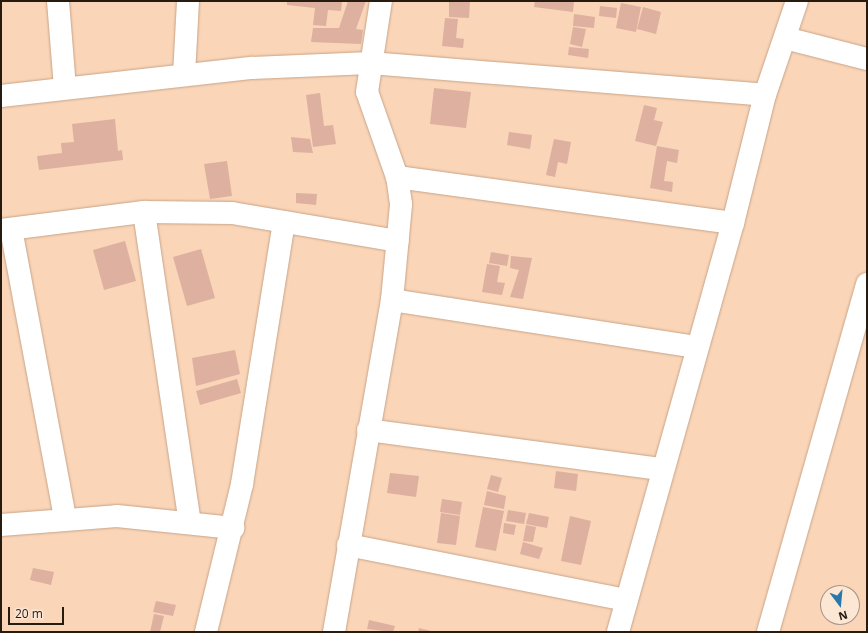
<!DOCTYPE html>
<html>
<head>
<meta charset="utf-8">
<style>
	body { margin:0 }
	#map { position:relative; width:868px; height:633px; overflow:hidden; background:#fad5b8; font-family:"Open Sans",sans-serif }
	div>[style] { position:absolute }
	.building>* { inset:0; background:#ddb0a0 }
	.roads { filter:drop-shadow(0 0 1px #c8a488) drop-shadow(0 0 1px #c8a488) }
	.minor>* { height:22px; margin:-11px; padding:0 11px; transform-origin:11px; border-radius:11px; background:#fff }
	span { translate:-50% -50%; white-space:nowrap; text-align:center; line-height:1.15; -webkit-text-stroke:3.5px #fce6d4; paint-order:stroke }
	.frame { position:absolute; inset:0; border:2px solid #271a0f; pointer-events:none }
	.north { position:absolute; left:820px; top:585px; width:40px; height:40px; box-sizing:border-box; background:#fce6d4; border:1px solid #a79485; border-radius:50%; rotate:164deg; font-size:11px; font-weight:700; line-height:16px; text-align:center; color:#271a0f }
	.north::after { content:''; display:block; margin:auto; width:14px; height:18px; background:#2879aa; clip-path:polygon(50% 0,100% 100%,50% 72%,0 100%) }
	.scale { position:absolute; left:8px; top:607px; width:56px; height:18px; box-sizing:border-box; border:2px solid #271a0f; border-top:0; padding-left:5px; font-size:12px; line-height:14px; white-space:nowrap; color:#271a0f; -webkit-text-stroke:3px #fce6d4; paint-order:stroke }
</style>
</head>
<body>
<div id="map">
	<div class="building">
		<div style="clip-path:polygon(287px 1px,342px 1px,341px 11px,328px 10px,326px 26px,313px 25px,315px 8px,287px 5px)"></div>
		<div style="clip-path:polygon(348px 1px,366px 1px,356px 29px,363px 30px,361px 44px,311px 42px,313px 28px,339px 28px)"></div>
		<div style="clip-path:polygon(449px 1px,470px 1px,469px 18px,449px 17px)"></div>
		<div style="clip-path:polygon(535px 1px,574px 1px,573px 12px,534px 7px)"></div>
		<div style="clip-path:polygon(621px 3px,641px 7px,636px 32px,616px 28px)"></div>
		<div style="clip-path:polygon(600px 6px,617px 8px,616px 18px,599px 16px)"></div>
		<div style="clip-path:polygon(643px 7px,661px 12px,656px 34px,637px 29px)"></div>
		<div style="clip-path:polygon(574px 14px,595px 17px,594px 28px,573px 26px)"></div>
		<div style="clip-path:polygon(445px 18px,458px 19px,456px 38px,464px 39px,463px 48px,442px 46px)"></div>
		<div style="clip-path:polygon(573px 27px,586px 29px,582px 47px,570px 44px)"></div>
		<div style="clip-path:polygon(569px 47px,589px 49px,588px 58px,568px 55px)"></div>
		<div style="clip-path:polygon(434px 88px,471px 92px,466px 128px,430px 124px)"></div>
		<div style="clip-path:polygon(320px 93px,324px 126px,333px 125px,336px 144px,313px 147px,306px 95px)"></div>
		<div style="clip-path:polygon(644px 105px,657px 108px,654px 120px,663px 122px,656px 146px,635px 141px)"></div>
		<div style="clip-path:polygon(115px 119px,118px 151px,122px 150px,123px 160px,39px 170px,37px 156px,62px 153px,61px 143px,74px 142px,72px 124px)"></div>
		<div style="clip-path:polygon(509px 132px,532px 135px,530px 149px,507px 145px)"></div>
		<div style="clip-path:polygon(291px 137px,310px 139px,313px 153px,293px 152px)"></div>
		<div style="clip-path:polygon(554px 139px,571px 142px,567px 164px,558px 162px,555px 177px,546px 175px)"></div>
		<div style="clip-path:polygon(657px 146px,679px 150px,677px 163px,667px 161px,664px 181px,673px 182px,672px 192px,650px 188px)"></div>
		<div style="clip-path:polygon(227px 161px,232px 196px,210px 199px,204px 164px)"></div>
		<div style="clip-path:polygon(296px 193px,317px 194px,316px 205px,296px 203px)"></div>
		<div style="clip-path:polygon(125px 241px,136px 281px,104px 290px,93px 250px)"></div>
		<div style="clip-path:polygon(201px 249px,215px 298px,187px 306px,173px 257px)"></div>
		<div style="clip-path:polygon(491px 252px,509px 255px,507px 266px,489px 263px)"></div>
		<div style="clip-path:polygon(511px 256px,532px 258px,523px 299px,510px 297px,519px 270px,510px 268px)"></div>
		<div style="clip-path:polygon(487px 264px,500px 266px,497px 282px,505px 283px,502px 295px,482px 292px)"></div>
		<div style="clip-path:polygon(235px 350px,240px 374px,196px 386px,192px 358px)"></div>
		<div style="clip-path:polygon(237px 379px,241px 393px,200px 405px,196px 391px)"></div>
		<div style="clip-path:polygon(556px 471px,578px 474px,576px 491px,554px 488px)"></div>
		<div style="clip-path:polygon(390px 473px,419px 476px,416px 497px,387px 493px)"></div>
		<div style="clip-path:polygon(491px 475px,502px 478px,498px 492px,487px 489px)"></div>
		<div style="clip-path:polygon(487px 491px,506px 496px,504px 509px,484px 505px)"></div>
		<div style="clip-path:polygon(442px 499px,462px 502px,460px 515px,440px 512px)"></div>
		<div style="clip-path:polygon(483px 507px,504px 511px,496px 551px,475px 547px)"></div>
		<div style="clip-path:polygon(508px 510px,526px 513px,524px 524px,506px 521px)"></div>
		<div style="clip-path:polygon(441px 513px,460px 516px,456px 545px,437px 543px)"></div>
		<div style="clip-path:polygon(529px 513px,549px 517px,547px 528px,526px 524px)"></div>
		<div style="clip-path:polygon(570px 516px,591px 521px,581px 565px,561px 561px)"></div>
		<div style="clip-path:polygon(504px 523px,516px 525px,514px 535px,503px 533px)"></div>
		<div style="clip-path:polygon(526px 525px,536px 527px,533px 542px,523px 541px)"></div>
		<div style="clip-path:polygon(523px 542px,543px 548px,539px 559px,520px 554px)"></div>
		<div style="clip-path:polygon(33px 568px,54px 572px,51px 585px,30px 580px)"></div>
		<div style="clip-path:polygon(156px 601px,176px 605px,173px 616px,153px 612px)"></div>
		<div style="clip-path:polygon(154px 614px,164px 616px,160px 632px,150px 632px)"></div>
		<div style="clip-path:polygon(369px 620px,395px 626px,393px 632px,367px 629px)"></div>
		<div style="clip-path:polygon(419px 628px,431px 631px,431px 632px,418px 632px)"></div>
	</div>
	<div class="roads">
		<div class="minor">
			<div style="left:58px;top:1px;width:87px;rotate:85.4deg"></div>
			<div style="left:785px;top:38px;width:85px;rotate:14.4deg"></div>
			<div style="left:184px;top:75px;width:74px;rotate:-86.9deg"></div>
			<div style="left:1px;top:96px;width:253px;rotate:-6.4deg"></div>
			<div style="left:252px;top:68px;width:118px;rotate:-2.4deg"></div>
			<div style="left:370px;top:63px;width:396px;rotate:4.6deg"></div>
			<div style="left:397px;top:177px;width:339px;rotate:7.8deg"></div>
			<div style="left:144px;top:212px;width:313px;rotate:81.6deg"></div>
			<div style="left:11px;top:229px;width:293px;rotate:79.4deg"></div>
			<div style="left:1px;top:230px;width:144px;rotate:-7.2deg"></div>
			<div style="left:144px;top:212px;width:88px;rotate:0.7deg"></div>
			<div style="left:232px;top:213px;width:168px;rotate:9.6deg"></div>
			<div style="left:392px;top:300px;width:309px;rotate:8.8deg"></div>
			<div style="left:368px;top:430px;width:297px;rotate:7.6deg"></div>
			<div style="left:1px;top:525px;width:116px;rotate:-4.4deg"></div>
			<div style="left:117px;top:516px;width:117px;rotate:5.9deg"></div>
			<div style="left:348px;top:545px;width:284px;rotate:11.2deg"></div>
			<div style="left:206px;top:632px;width:152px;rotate:-76.3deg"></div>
			<div style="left:242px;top:484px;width:265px;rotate:-80.9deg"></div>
			<div style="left:334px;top:632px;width:337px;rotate:-80.1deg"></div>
			<div style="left:392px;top:300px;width:96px;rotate:-84.6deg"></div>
			<div style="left:401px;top:204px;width:27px;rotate:-98deg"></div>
			<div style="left:397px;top:177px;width:90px;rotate:-109.4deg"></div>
			<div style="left:367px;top:92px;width:92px;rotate:-81.3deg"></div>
			<div style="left:618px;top:632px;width:425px;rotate:-74.3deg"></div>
			<div style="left:733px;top:223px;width:132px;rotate:-76deg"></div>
			<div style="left:765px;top:95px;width:99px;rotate:-71.2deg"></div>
			<div style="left:768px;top:632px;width:362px;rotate:-74.1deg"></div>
		</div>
	</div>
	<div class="frame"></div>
	<div class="north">N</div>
	<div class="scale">20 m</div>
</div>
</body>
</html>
